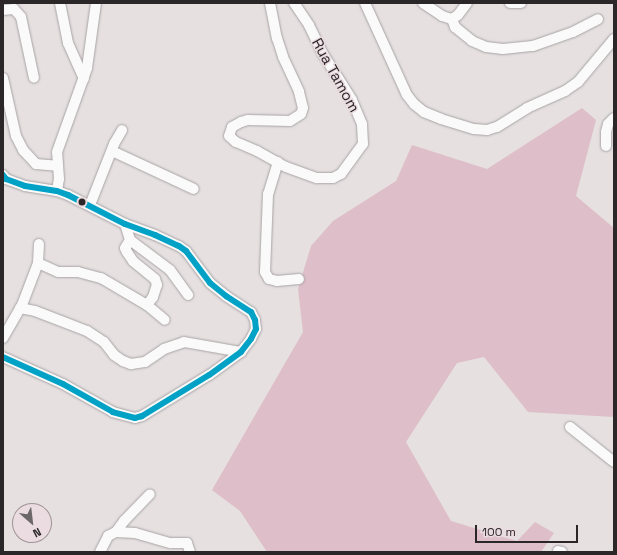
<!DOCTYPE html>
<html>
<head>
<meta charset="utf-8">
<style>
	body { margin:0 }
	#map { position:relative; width:617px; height:555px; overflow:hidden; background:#e6e0e1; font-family:"Space Grotesk",sans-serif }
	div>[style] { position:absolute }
	.green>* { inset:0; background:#debec8 }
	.roads { filter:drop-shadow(0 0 1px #a8a3a4) drop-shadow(0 0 1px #a8a3a4) }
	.minor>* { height:10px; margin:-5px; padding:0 5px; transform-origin:5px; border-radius:5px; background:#fbfafa }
	.bus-1>* { height:6px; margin:-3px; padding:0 3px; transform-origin:3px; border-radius:3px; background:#02a2c6 }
	.dots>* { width:11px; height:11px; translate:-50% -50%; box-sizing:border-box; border:2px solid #eadce0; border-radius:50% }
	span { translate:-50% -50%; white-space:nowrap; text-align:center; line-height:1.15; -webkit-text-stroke:3px #eadce0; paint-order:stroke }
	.street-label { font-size:15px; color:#2b2627 }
	.frame { position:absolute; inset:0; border:4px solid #2b2627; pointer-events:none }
	.north { position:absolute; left:12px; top:503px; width:40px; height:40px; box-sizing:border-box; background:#eadce0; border:1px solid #9e9396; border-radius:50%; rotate:152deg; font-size:11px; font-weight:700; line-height:16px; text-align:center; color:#2b2627 }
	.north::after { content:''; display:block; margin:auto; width:14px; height:18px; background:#6c6768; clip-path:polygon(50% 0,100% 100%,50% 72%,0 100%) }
	.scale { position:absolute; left:475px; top:525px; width:103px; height:18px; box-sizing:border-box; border:2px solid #2b2627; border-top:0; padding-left:5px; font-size:12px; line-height:14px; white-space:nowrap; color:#2b2627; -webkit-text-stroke:3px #eadce0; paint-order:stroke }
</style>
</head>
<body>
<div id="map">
	<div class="green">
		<div style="clip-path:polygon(582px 108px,596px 120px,576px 196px,614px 228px,614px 417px,528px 412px,484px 357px,457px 363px,406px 442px,451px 521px,517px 541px,535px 522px,554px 533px,541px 552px,267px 552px,240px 511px,212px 490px,303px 332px,298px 289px,311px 246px,333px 221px,396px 181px,412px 145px,487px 169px)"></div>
	</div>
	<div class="roads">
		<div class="minor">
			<div style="left:60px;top:3px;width:41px;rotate:78.7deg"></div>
			<div style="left:68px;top:43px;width:39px;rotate:66deg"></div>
			<div style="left:270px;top:3px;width:36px;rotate:79deg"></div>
			<div style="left:277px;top:38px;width:20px;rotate:72deg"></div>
			<div style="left:283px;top:57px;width:38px;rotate:65deg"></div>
			<div style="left:299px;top:92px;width:16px;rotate:76deg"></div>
			<div style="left:303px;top:108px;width:6px;rotate:108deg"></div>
			<div style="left:301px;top:114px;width:13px;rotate:148deg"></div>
			<div style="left:290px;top:121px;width:42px;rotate:-178.6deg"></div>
			<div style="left:248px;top:120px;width:7px;rotate:164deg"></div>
			<div style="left:241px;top:122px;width:10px;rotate:151deg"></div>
			<div style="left:232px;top:127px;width:9px;rotate:108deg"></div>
			<div style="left:229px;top:136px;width:9px;rotate:41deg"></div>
			<div style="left:236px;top:142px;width:23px;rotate:23deg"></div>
			<div style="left:257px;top:151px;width:33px;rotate:29deg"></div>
			<div style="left:286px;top:167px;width:33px;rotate:20deg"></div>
			<div style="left:317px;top:178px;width:16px"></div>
			<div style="left:333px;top:178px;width:9px;rotate:-27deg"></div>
			<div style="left:341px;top:174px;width:37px;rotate:-54deg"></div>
			<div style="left:363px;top:144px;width:20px;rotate:-93deg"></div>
			<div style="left:362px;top:124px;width:26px;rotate:-113deg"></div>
			<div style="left:352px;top:100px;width:54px;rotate:-122.2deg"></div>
			<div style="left:323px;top:54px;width:32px;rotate:-116deg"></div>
			<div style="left:309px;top:25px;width:27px;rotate:-124deg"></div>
			<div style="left:365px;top:3px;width:101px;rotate:65.5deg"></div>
			<div style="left:407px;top:95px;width:11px;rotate:52deg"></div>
			<div style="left:414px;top:104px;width:13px;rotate:39deg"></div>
			<div style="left:424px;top:112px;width:18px;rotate:22deg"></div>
			<div style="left:441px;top:119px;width:34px;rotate:17deg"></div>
			<div style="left:474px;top:129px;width:13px;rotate:4deg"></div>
			<div style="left:487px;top:130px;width:10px;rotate:-17deg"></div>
			<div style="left:497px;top:127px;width:36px;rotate:-32deg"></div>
			<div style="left:527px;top:108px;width:42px;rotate:-24.1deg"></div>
			<div style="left:565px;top:91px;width:16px;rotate:-35deg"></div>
			<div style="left:578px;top:82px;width:56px;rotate:-50.1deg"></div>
			<div style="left:423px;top:3px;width:23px;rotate:34deg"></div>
			<div style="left:442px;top:16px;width:10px;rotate:17deg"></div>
			<div style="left:452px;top:19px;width:7px;rotate:-34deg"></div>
			<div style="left:458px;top:15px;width:15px;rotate:-53deg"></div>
			<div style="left:510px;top:3px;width:11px"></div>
			<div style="left:3px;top:10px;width:11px;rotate:-5deg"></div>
			<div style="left:14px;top:9px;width:11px;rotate:49deg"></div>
			<div style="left:21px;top:17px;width:62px;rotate:78deg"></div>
			<div style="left:452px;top:19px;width:9px;rotate:69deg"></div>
			<div style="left:455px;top:27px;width:22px;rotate:39deg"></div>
			<div style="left:472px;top:41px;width:15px;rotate:23deg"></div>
			<div style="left:486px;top:47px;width:17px;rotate:7deg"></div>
			<div style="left:503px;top:49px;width:30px;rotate:-6deg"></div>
			<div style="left:533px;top:46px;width:42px;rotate:-19.3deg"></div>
			<div style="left:573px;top:32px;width:28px;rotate:-27deg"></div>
			<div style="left:3px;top:78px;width:59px;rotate:77.4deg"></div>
			<div style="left:16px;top:136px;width:16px;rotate:63deg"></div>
			<div style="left:23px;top:150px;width:19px;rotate:47deg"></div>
			<div style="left:36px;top:164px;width:21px;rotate:5deg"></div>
			<div style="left:606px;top:146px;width:14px;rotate:-90deg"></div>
			<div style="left:606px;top:132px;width:8px;rotate:-76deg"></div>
			<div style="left:608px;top:124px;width:8px;rotate:-45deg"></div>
			<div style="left:112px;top:151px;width:90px;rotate:24.9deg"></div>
			<div style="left:278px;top:162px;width:34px;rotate:107deg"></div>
			<div style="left:268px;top:194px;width:78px;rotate:92.2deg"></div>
			<div style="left:265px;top:272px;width:8px;rotate:60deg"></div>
			<div style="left:269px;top:279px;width:8px;rotate:14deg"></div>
			<div style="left:277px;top:281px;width:22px;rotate:-5deg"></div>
			<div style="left:3px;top:175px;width:5px;rotate:53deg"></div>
			<div style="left:6px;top:179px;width:20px;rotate:20deg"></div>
			<div style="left:25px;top:186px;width:32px;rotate:9deg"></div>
			<div style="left:57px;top:191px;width:12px;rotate:20deg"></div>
			<div style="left:68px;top:195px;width:64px;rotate:27deg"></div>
			<div style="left:125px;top:224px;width:32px;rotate:20deg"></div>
			<div style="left:155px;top:235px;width:26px;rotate:25deg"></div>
			<div style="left:179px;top:246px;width:9px;rotate:36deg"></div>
			<div style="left:186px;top:251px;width:40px;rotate:53deg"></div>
			<div style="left:210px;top:283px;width:21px;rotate:39deg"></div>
			<div style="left:226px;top:296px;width:30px;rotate:33deg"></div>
			<div style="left:251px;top:312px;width:9px;rotate:63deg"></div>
			<div style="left:255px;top:320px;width:9px;rotate:84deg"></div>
			<div style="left:256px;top:329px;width:11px;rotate:117deg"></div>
			<div style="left:251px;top:339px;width:16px;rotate:128deg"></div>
			<div style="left:241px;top:352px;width:39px;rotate:144deg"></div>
			<div style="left:209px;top:375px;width:79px;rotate:148.5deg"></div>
			<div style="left:142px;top:416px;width:7px;rotate:164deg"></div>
			<div style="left:135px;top:418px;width:23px;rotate:-165deg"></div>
			<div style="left:113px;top:412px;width:57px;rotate:-150.8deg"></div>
			<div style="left:63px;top:384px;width:66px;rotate:-155.8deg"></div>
			<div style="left:57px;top:191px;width:12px;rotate:-81deg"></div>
			<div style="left:59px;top:179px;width:27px;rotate:-94deg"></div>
			<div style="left:57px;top:152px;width:89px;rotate:-70.3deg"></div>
			<div style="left:87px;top:68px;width:66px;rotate:-82.1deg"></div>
			<div style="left:90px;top:205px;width:66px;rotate:-68.5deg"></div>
			<div style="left:114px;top:144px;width:16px;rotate:-60deg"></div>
			<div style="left:130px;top:240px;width:50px;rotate:36.9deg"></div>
			<div style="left:170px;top:270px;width:31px;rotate:54deg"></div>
			<div style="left:38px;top:263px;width:19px;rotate:-87deg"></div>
			<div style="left:147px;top:305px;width:23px;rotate:40deg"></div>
			<div style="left:20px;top:308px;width:15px;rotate:11deg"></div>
			<div style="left:35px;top:311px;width:56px;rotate:21deg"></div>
			<div style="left:87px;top:331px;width:20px;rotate:33deg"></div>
			<div style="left:104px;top:342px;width:16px;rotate:52deg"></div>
			<div style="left:114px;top:355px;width:11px;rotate:34deg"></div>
			<div style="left:123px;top:361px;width:9px;rotate:21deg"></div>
			<div style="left:131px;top:364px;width:14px;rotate:-8deg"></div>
			<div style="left:145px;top:362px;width:23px;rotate:-34deg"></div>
			<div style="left:164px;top:349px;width:21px;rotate:-19deg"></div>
			<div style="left:184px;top:342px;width:58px;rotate:10deg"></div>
			<div style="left:3px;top:338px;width:38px;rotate:-60deg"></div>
			<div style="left:22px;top:305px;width:45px;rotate:-69.1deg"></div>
			<div style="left:38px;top:263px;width:22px;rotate:24deg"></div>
			<div style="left:58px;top:272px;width:20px"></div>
			<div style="left:78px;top:272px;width:24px;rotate:15deg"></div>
			<div style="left:101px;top:278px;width:53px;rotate:30.4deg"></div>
			<div style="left:147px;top:305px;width:10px;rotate:-53deg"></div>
			<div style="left:153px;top:297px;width:13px;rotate:-72deg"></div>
			<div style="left:157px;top:285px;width:6px;rotate:-108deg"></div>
			<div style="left:155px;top:279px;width:28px;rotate:-141deg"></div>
			<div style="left:133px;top:261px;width:11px;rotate:-124deg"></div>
			<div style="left:127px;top:252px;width:4px;rotate:-117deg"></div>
			<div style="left:125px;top:248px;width:9px;rotate:-58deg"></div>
			<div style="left:130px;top:240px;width:17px;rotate:-107deg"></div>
			<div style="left:570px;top:427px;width:56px;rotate:38.5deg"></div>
			<div style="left:116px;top:532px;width:19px;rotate:3deg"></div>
			<div style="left:135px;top:533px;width:37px;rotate:16deg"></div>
			<div style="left:171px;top:543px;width:16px"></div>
			<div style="left:187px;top:543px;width:9px;rotate:72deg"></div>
			<div style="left:558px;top:551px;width:4px;rotate:14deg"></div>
			<div style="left:100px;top:552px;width:18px;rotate:-63deg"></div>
			<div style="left:108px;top:536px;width:9px;rotate:-27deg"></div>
			<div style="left:116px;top:532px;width:14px;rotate:-54deg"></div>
			<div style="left:124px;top:521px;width:37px;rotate:-46deg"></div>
		</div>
	</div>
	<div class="bus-1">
		<div style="left:3px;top:175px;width:5px;rotate:53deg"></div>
		<div style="left:6px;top:179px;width:20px;rotate:20deg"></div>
		<div style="left:25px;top:186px;width:32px;rotate:9deg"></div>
		<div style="left:57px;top:191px;width:12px;rotate:20deg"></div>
		<div style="left:68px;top:195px;width:64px;rotate:27deg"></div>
		<div style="left:125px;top:224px;width:32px;rotate:20deg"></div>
		<div style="left:155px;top:235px;width:26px;rotate:25deg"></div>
		<div style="left:179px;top:246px;width:9px;rotate:36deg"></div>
		<div style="left:186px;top:251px;width:40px;rotate:53deg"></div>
		<div style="left:210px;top:283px;width:21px;rotate:39deg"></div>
		<div style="left:226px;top:296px;width:30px;rotate:33deg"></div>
		<div style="left:251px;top:312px;width:9px;rotate:63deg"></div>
		<div style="left:255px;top:320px;width:9px;rotate:84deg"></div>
		<div style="left:256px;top:329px;width:11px;rotate:117deg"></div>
		<div style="left:251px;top:339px;width:16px;rotate:128deg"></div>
		<div style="left:241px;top:352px;width:39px;rotate:144deg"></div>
		<div style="left:209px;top:375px;width:79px;rotate:148.5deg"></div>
		<div style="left:142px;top:416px;width:7px;rotate:164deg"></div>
		<div style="left:135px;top:418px;width:23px;rotate:-165deg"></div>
		<div style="left:113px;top:412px;width:57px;rotate:-150.8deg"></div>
		<div style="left:63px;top:384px;width:66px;rotate:-155.8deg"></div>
	</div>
	<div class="dots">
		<div style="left:82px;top:202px;background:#2b2627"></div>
	</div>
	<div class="street-label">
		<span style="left:336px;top:75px;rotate:61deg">Rua Tamom</span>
	</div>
	<div class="frame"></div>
	<div class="north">N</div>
	<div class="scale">100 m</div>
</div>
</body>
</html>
